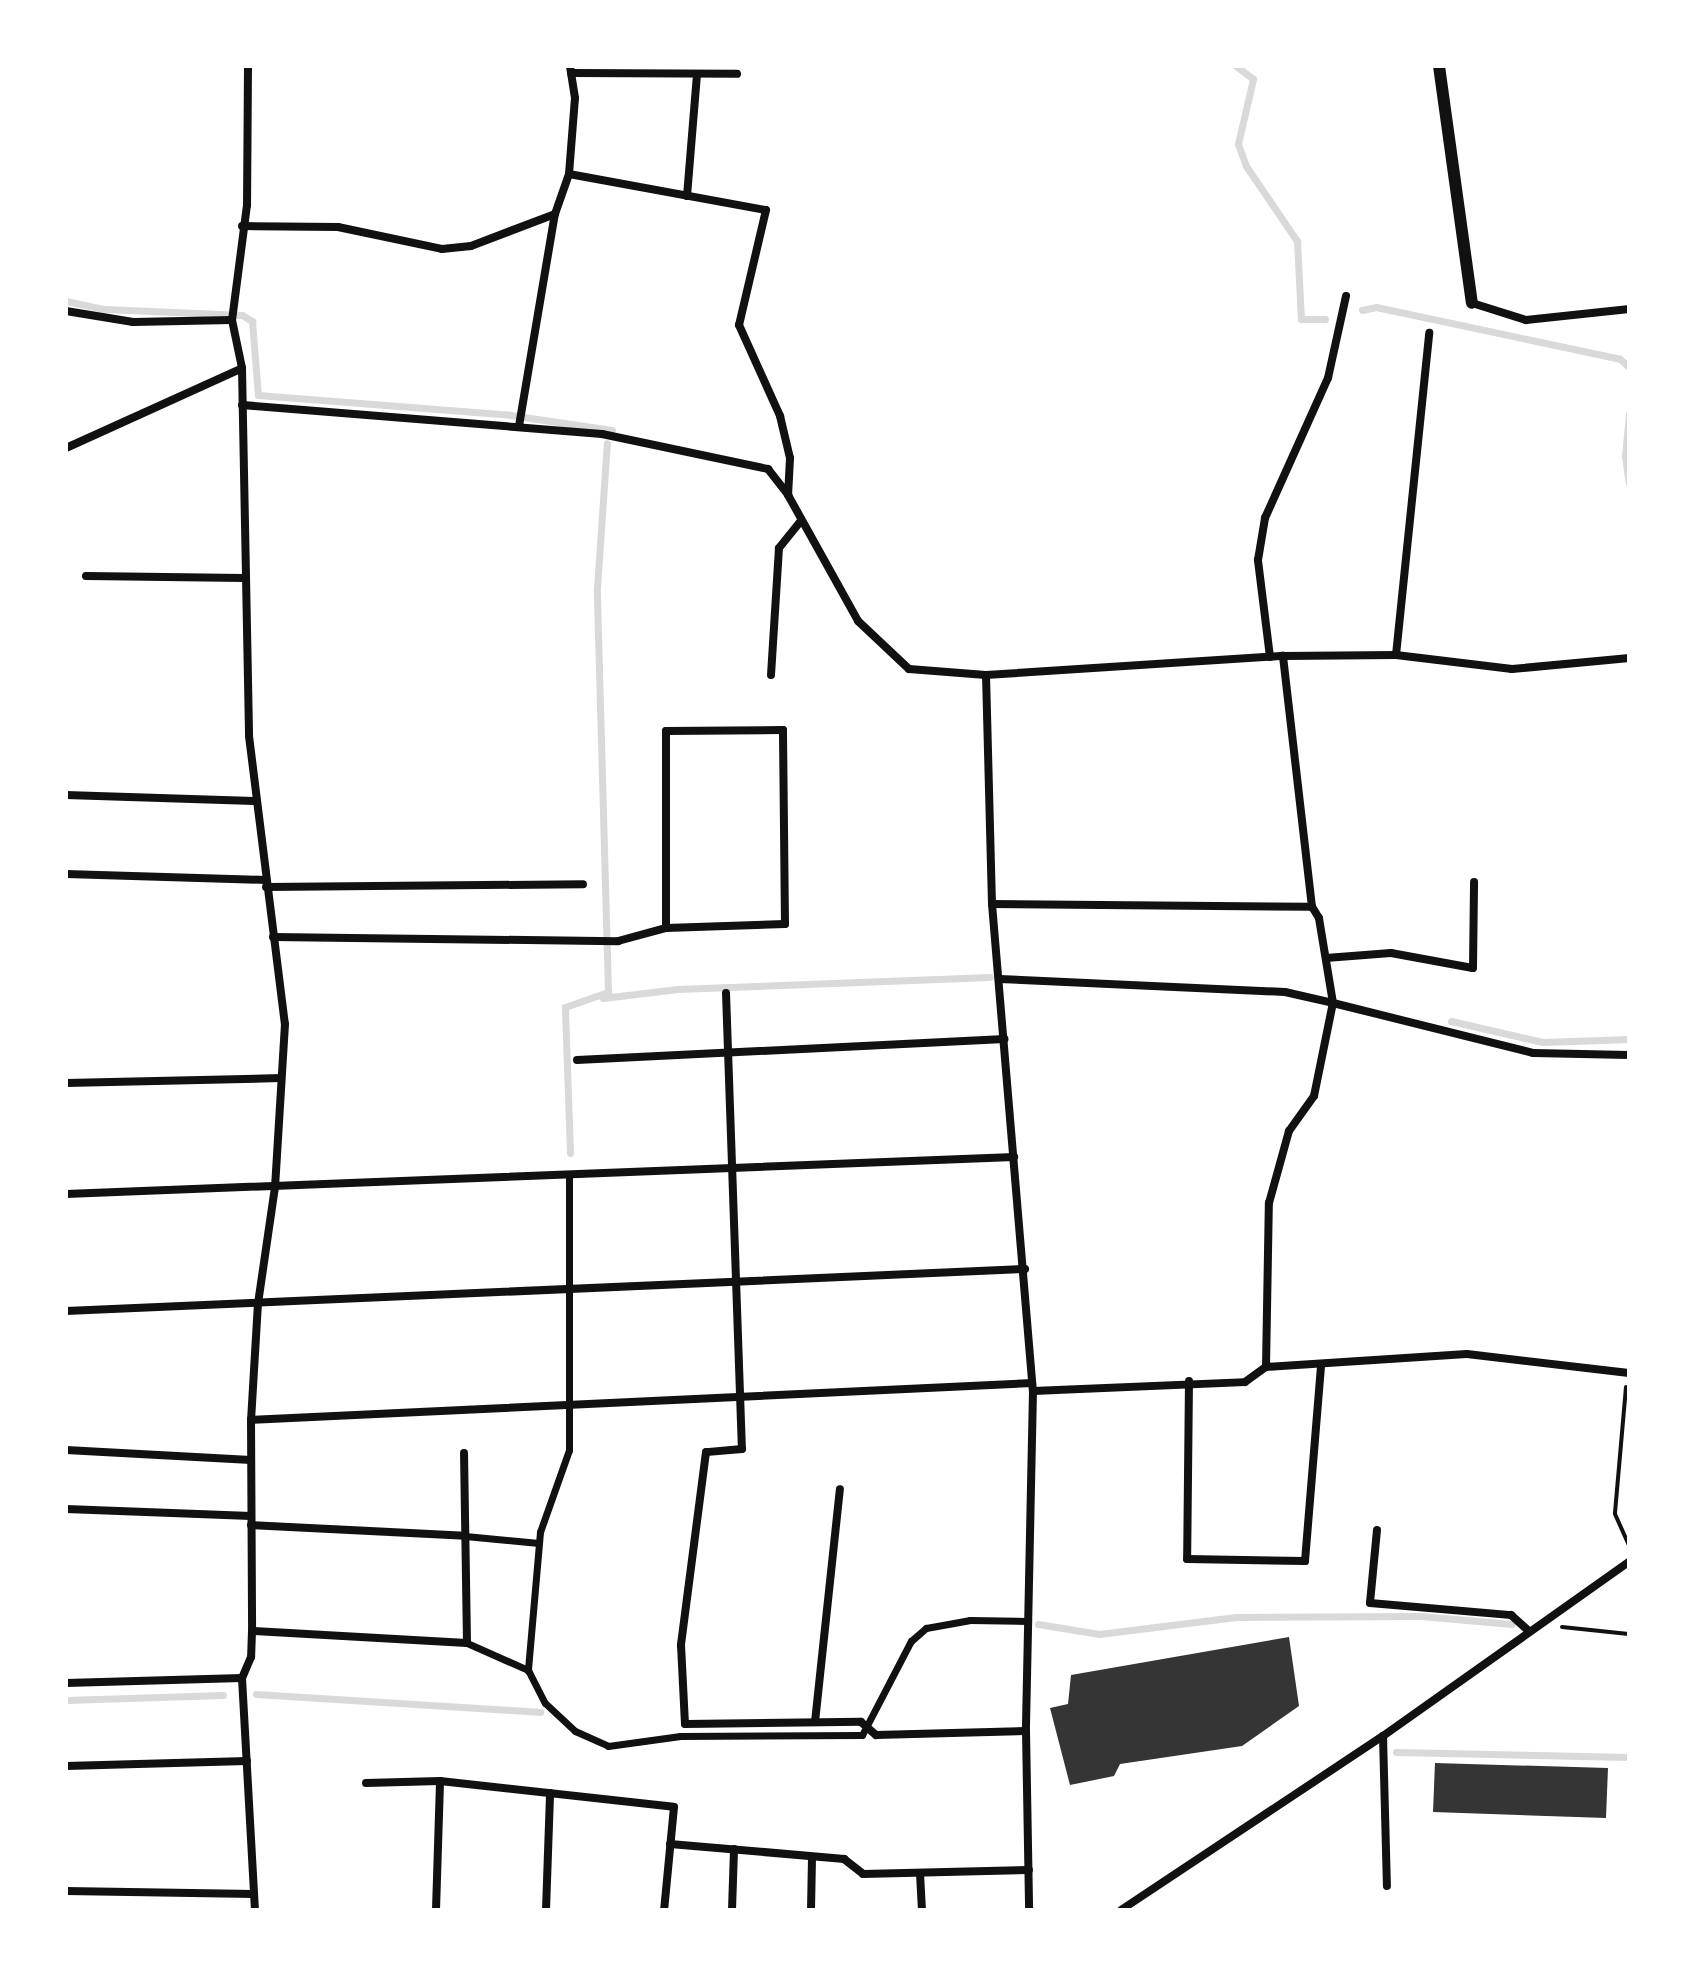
<!DOCTYPE html>
<html>
<head>
<meta charset="utf-8">
<style>
	body { margin:0 }
	#map { position:relative; width:1695px; height:1976px; overflow:hidden; background:#fff; font-family:"Golos Text",sans-serif }
	div>[style] { position:absolute }
	.stream>* { height:7px; margin:-3.5px; padding:0 3.5px; transform-origin:3.5px; border-radius:3.5px; background:#d9d9d9 }
	.building>* { inset:0; background:#353535 }
	.path>* { height:4px; margin:-2px; padding:0 2px; transform-origin:2px; border-radius:2px; background:#111 }
	.pedestrian>* { height:7px; margin:-3.5px; padding:0 3.5px; transform-origin:3.5px; border-radius:3.5px; background:#111 }
	.minor>* { height:8px; margin:-4px; padding:0 4px; transform-origin:4px; border-radius:4px; background:#111 }
	.tertiary>* { height:12px; margin:-6px; padding:0 6px; transform-origin:6px; border-radius:6px; background:#111 }
	span { translate:-50% -50%; white-space:nowrap; text-align:center; line-height:1.15; -webkit-text-stroke:6px #fff; paint-order:stroke }
	.frame { position:absolute; inset:0; border:68px solid #fff; pointer-events:none }
</style>
</head>
<body>
<div id="map">
	<div class="stream">
		<div style="left:1236px;top:66px;width:21px;rotate:37deg"></div>
		<div style="left:1253px;top:79px;width:67px;rotate:103deg"></div>
		<div style="left:1238px;top:144px;width:23px;rotate:70deg"></div>
		<div style="left:1246px;top:166px;width:91px;rotate:55.8deg"></div>
		<div style="left:1297px;top:241px;width:78px;rotate:87.1deg"></div>
		<div style="left:1301px;top:319px;width:24px"></div>
		<div style="left:66px;top:301px;width:40px;rotate:12deg"></div>
		<div style="left:105px;top:309px;width:137px;rotate:2.5deg"></div>
		<div style="left:242px;top:315px;width:12px;rotate:31deg"></div>
		<div style="left:252px;top:321px;width:74px;rotate:85.4deg"></div>
		<div style="left:258px;top:395px;width:253px;rotate:4.5deg"></div>
		<div style="left:510px;top:415px;width:103px;rotate:8.4deg"></div>
		<div style="left:1362px;top:310px;width:14px;rotate:-12deg"></div>
		<div style="left:1376px;top:307px;width:249px;rotate:12deg"></div>
		<div style="left:1620px;top:359px;width:12px;rotate:42deg"></div>
		<div style="left:1629px;top:414px;width:42px;rotate:95.4deg"></div>
		<div style="left:1625px;top:456px;width:27px;rotate:82deg"></div>
		<div style="left:603px;top:998px;width:75px;rotate:-6.9deg"></div>
		<div style="left:677px;top:989px;width:313px;rotate:-2.2deg"></div>
		<div style="left:1451px;top:1021px;width:94px;rotate:12.9deg"></div>
		<div style="left:1543px;top:1042px;width:86px;rotate:-2deg"></div>
		<div style="left:570px;top:1153px;width:146px;rotate:-92deg"></div>
		<div style="left:565px;top:1007px;width:46px;rotate:-19.2deg"></div>
		<div style="left:608px;top:992px;width:404px;rotate:-91.6deg"></div>
		<div style="left:597px;top:588px;width:145px;rotate:-86.1deg"></div>
		<div style="left:1038px;top:1624px;width:62px;rotate:9.3deg"></div>
		<div style="left:1099px;top:1634px;width:138px;rotate:-7.1deg"></div>
		<div style="left:1236px;top:1617px;width:185px;rotate:-0.3deg"></div>
		<div style="left:1421px;top:1616px;width:91px;rotate:5deg"></div>
		<div style="left:256px;top:1694px;width:285px;rotate:3.6deg"></div>
		<div style="left:66px;top:1700px;width:157px;rotate:-1.8deg"></div>
		<div style="left:1396px;top:1752px;width:233px;rotate:1.2deg"></div>
	</div>
	<div class="building">
		<div style="clip-path:polygon(1289px 1637px,1299px 1706px,1242px 1746px,1120px 1764px,1114px 1776px,1070px 1785px,1050px 1708px,1068px 1704px,1071px 1675px)"></div>
		<div style="clip-path:polygon(1435px 1763px,1608px 1768px,1606px 1818px,1433px 1812px)"></div>
	</div>
	<div class="path">
		<div style="left:1626px;top:1387px;width:127px;rotate:95deg"></div>
		<div style="left:1615px;top:1514px;width:34px;rotate:66deg"></div>
		<div style="left:1562px;top:1627px;width:67px;rotate:6deg"></div>
	</div>
	<div class="pedestrian">
		<div style="left:569px;top:1175px;width:275px;rotate:90deg"></div>
		<div style="left:569px;top:1450px;width:87px;rotate:109.5deg"></div>
		<div style="left:540px;top:1532px;width:139px;rotate:95deg"></div>
		<div style="left:528px;top:1670px;width:37px;rotate:63deg"></div>
		<div style="left:545px;top:1703px;width:41px;rotate:43deg"></div>
		<div style="left:575px;top:1731px;width:36px;rotate:24deg"></div>
		<div style="left:608px;top:1746px;width:73px;rotate:-7.9deg"></div>
		<div style="left:680px;top:1736px;width:182px;rotate:-0.3deg"></div>
		<div style="left:862px;top:1735px;width:106px;rotate:-62.5deg"></div>
		<div style="left:911px;top:1641px;width:20px;rotate:-41deg"></div>
		<div style="left:926px;top:1628px;width:45px;rotate:-10.3deg"></div>
		<div style="left:970px;top:1620px;width:58px;rotate:1deg"></div>
		<div style="left:465px;top:1536px;width:74px;rotate:5.4deg"></div>
		<div style="left:467px;top:1643px;width:67px;rotate:23.9deg"></div>
	</div>
	<div class="minor">
		<div style="left:248px;top:66px;width:139px;rotate:90.4deg"></div>
		<div style="left:247px;top:205px;width:116px;rotate:97.4deg"></div>
		<div style="left:232px;top:320px;width:49px;rotate:78.2deg"></div>
		<div style="left:242px;top:368px;width:368px;rotate:88.9deg"></div>
		<div style="left:249px;top:736px;width:290px;rotate:82.9deg"></div>
		<div style="left:285px;top:1024px;width:163px;rotate:93.5deg"></div>
		<div style="left:275px;top:1187px;width:117px;rotate:98.3deg"></div>
		<div style="left:258px;top:1303px;width:117px;rotate:93.4deg"></div>
		<div style="left:251px;top:1420px;width:211px;rotate:89.7deg"></div>
		<div style="left:252px;top:1631px;width:26px;rotate:92deg"></div>
		<div style="left:251px;top:1657px;width:23px;rotate:113deg"></div>
		<div style="left:242px;top:1678px;width:232px;rotate:86.8deg"></div>
		<div style="left:571px;top:73px;width:166px;rotate:0.3deg"></div>
		<div style="left:569px;top:174px;width:200px;rotate:10.4deg"></div>
		<div style="left:766px;top:210px;width:118px;rotate:103.2deg"></div>
		<div style="left:739px;top:325px;width:100px;rotate:65.7deg"></div>
		<div style="left:780px;top:416px;width:43px;rotate:76.6deg"></div>
		<div style="left:790px;top:458px;width:37px;rotate:93deg"></div>
		<div style="left:687px;top:196px;width:122px;rotate:-85.3deg"></div>
		<div style="left:242px;top:226px;width:96px;rotate:0.6deg"></div>
		<div style="left:338px;top:227px;width:106px;rotate:11.9deg"></div>
		<div style="left:442px;top:249px;width:29px;rotate:-6deg"></div>
		<div style="left:471px;top:246px;width:90px;rotate:-20.9deg"></div>
		<div style="left:1472px;top:303px;width:57px;rotate:17.5deg"></div>
		<div style="left:1526px;top:320px;width:104px;rotate:-6.1deg"></div>
		<div style="left:66px;top:311px;width:68px;rotate:9.3deg"></div>
		<div style="left:133px;top:322px;width:99px;rotate:-1.2deg"></div>
		<div style="left:242px;top:405px;width:361px;rotate:4.6deg"></div>
		<div style="left:602px;top:434px;width:170px;rotate:11.9deg"></div>
		<div style="left:768px;top:469px;width:33px;rotate:52deg"></div>
		<div style="left:788px;top:495px;width:144px;rotate:60.9deg"></div>
		<div style="left:858px;top:621px;width:70px;rotate:43.3deg"></div>
		<div style="left:909px;top:669px;width:77px;rotate:4.5deg"></div>
		<div style="left:986px;top:675px;width:298px;rotate:-3.7deg"></div>
		<div style="left:1283px;top:656px;width:113px;rotate:-0.5deg"></div>
		<div style="left:1396px;top:655px;width:117px;rotate:6.9deg"></div>
		<div style="left:1512px;top:669px;width:118px;rotate:-5.4deg"></div>
		<div style="left:519px;top:426px;width:215px;rotate:-80.4deg"></div>
		<div style="left:555px;top:214px;width:42px;rotate:-70.7deg"></div>
		<div style="left:569px;top:174px;width:76px;rotate:-85.5deg"></div>
		<div style="left:575px;top:98px;width:32px;rotate:-99deg"></div>
		<div style="left:66px;top:448px;width:193px;rotate:-24.4deg"></div>
		<div style="left:86px;top:576px;width:158px;rotate:0.7deg"></div>
		<div style="left:1396px;top:655px;width:324px;rotate:-84.1deg"></div>
		<div style="left:1270px;top:657px;width:98px;rotate:-97.1deg"></div>
		<div style="left:1258px;top:560px;width:43px;rotate:-80.5deg"></div>
		<div style="left:1265px;top:518px;width:154px;rotate:-65.8deg"></div>
		<div style="left:1328px;top:378px;width:84px;rotate:-77.6deg"></div>
		<div style="left:771px;top:675px;width:127px;rotate:-86.4deg"></div>
		<div style="left:779px;top:548px;width:33px;rotate:-51deg"></div>
		<div style="left:986px;top:675px;width:229px;rotate:88.5deg"></div>
		<div style="left:992px;top:904px;width:489px;rotate:85.2deg"></div>
		<div style="left:1033px;top:1391px;width:340px;rotate:91.2deg"></div>
		<div style="left:1026px;top:1731px;width:179px;rotate:89deg"></div>
		<div style="left:66px;top:795px;width:188px;rotate:1.8deg"></div>
		<div style="left:66px;top:874px;width:199px;rotate:1.7deg"></div>
		<div style="left:266px;top:887px;width:317px;rotate:-0.5deg"></div>
		<div style="left:992px;top:904px;width:320px;rotate:0.5deg"></div>
		<div style="left:273px;top:937px;width:345px;rotate:0.7deg"></div>
		<div style="left:618px;top:941px;width:50px;rotate:-15.2deg"></div>
		<div style="left:666px;top:928px;width:119px;rotate:-1.9deg"></div>
		<div style="left:785px;top:924px;width:194px;rotate:-90.6deg"></div>
		<div style="left:783px;top:730px;width:117px;rotate:179.5deg"></div>
		<div style="left:666px;top:731px;width:197px;rotate:90deg"></div>
		<div style="left:1326px;top:958px;width:65px;rotate:-4.4deg"></div>
		<div style="left:1391px;top:953px;width:83px;rotate:10.4deg"></div>
		<div style="left:1473px;top:968px;width:86px;rotate:-89.3deg"></div>
		<div style="left:999px;top:979px;width:286px;rotate:2.6deg"></div>
		<div style="left:1285px;top:992px;width:49px;rotate:12.9deg"></div>
		<div style="left:1333px;top:1003px;width:86px;rotate:-99.4deg"></div>
		<div style="left:1319px;top:918px;width:13px;rotate:-122deg"></div>
		<div style="left:1312px;top:907px;width:253px;rotate:-96.6deg"></div>
		<div style="left:726px;top:993px;width:456px;rotate:88deg"></div>
		<div style="left:742px;top:1449px;width:36px;rotate:175deg"></div>
		<div style="left:706px;top:1452px;width:195px;rotate:97.4deg"></div>
		<div style="left:681px;top:1645px;width:79px;rotate:87.1deg"></div>
		<div style="left:685px;top:1724px;width:176px;rotate:-0.7deg"></div>
		<div style="left:861px;top:1722px;width:20px;rotate:41deg"></div>
		<div style="left:876px;top:1735px;width:150px;rotate:-1.5deg"></div>
		<div style="left:577px;top:1060px;width:428px;rotate:-2.8deg"></div>
		<div style="left:66px;top:1083px;width:215px;rotate:-1.3deg"></div>
		<div style="left:66px;top:1194px;width:949px;rotate:-2.24deg"></div>
		<div style="left:66px;top:1311px;width:960px;rotate:-2.51deg"></div>
		<div style="left:1266px;top:1367px;width:164px;rotate:-89deg"></div>
		<div style="left:1269px;top:1203px;width:75px;rotate:-74.5deg"></div>
		<div style="left:1289px;top:1131px;width:43px;rotate:-54.5deg"></div>
		<div style="left:1314px;top:1096px;width:95px;rotate:-78.5deg"></div>
		<div style="left:1333px;top:1003px;width:206px;rotate:14deg"></div>
		<div style="left:1533px;top:1053px;width:96px;rotate:1.2deg"></div>
		<div style="left:1189px;top:1381px;width:178px;rotate:90.6deg"></div>
		<div style="left:1187px;top:1559px;width:118px;rotate:1deg"></div>
		<div style="left:1305px;top:1561px;width:197px;rotate:-85.3deg"></div>
		<div style="left:1033px;top:1391px;width:212px;rotate:-2.4deg"></div>
		<div style="left:1245px;top:1382px;width:26px;rotate:-36deg"></div>
		<div style="left:1266px;top:1367px;width:201px;rotate:-3.7deg"></div>
		<div style="left:1467px;top:1354px;width:163px;rotate:6.7deg"></div>
		<div style="left:251px;top:1420px;width:782px;rotate:-2.71deg"></div>
		<div style="left:66px;top:1450px;width:185px;rotate:3.1deg"></div>
		<div style="left:66px;top:1509px;width:185px;rotate:2.2deg"></div>
		<div style="left:251px;top:1525px;width:214px;rotate:2.9deg"></div>
		<div style="left:1377px;top:1530px;width:73px;rotate:95.5deg"></div>
		<div style="left:1370px;top:1603px;width:142px;rotate:4.9deg"></div>
		<div style="left:1511px;top:1615px;width:24px;rotate:42deg"></div>
		<div style="left:252px;top:1631px;width:215px;rotate:3.2deg"></div>
		<div style="left:467px;top:1643px;width:190px;rotate:-90.9deg"></div>
		<div style="left:66px;top:1683px;width:176px;rotate:-1.6deg"></div>
		<div style="left:815px;top:1722px;width:234px;rotate:-83.9deg"></div>
		<div style="left:1383px;top:1736px;width:150px;rotate:88.5deg"></div>
		<div style="left:66px;top:1766px;width:181px;rotate:-1.6deg"></div>
		<div style="left:366px;top:1783px;width:74px;rotate:-1.5deg"></div>
		<div style="left:440px;top:1781px;width:235px;rotate:6.3deg"></div>
		<div style="left:674px;top:1807px;width:103px;rotate:95.5deg"></div>
		<div style="left:670px;top:1844px;width:175px;rotate:4.9deg"></div>
		<div style="left:844px;top:1859px;width:24px;rotate:38deg"></div>
		<div style="left:863px;top:1874px;width:166px;rotate:-1.4deg"></div>
		<div style="left:920px;top:1873px;width:37px;rotate:87deg"></div>
		<div style="left:66px;top:1891px;width:188px;rotate:0.9deg"></div>
		<div style="left:436px;top:1910px;width:129px;rotate:-88.2deg"></div>
		<div style="left:546px;top:1910px;width:117px;rotate:-88deg"></div>
		<div style="left:732px;top:1910px;width:61px;rotate:-88.1deg"></div>
		<div style="left:811px;top:1910px;width:53px;rotate:-88.9deg"></div>
		<div style="left:1121px;top:1910px;width:315px;rotate:-33.6deg"></div>
		<div style="left:1383px;top:1736px;width:301px;rotate:-35.3deg"></div>
	</div>
	<div class="tertiary">
		<div style="left:1439px;top:66px;width:239px;rotate:82.1deg"></div>
	</div>
	<div class="frame"></div>
</div>
</body>
</html>
